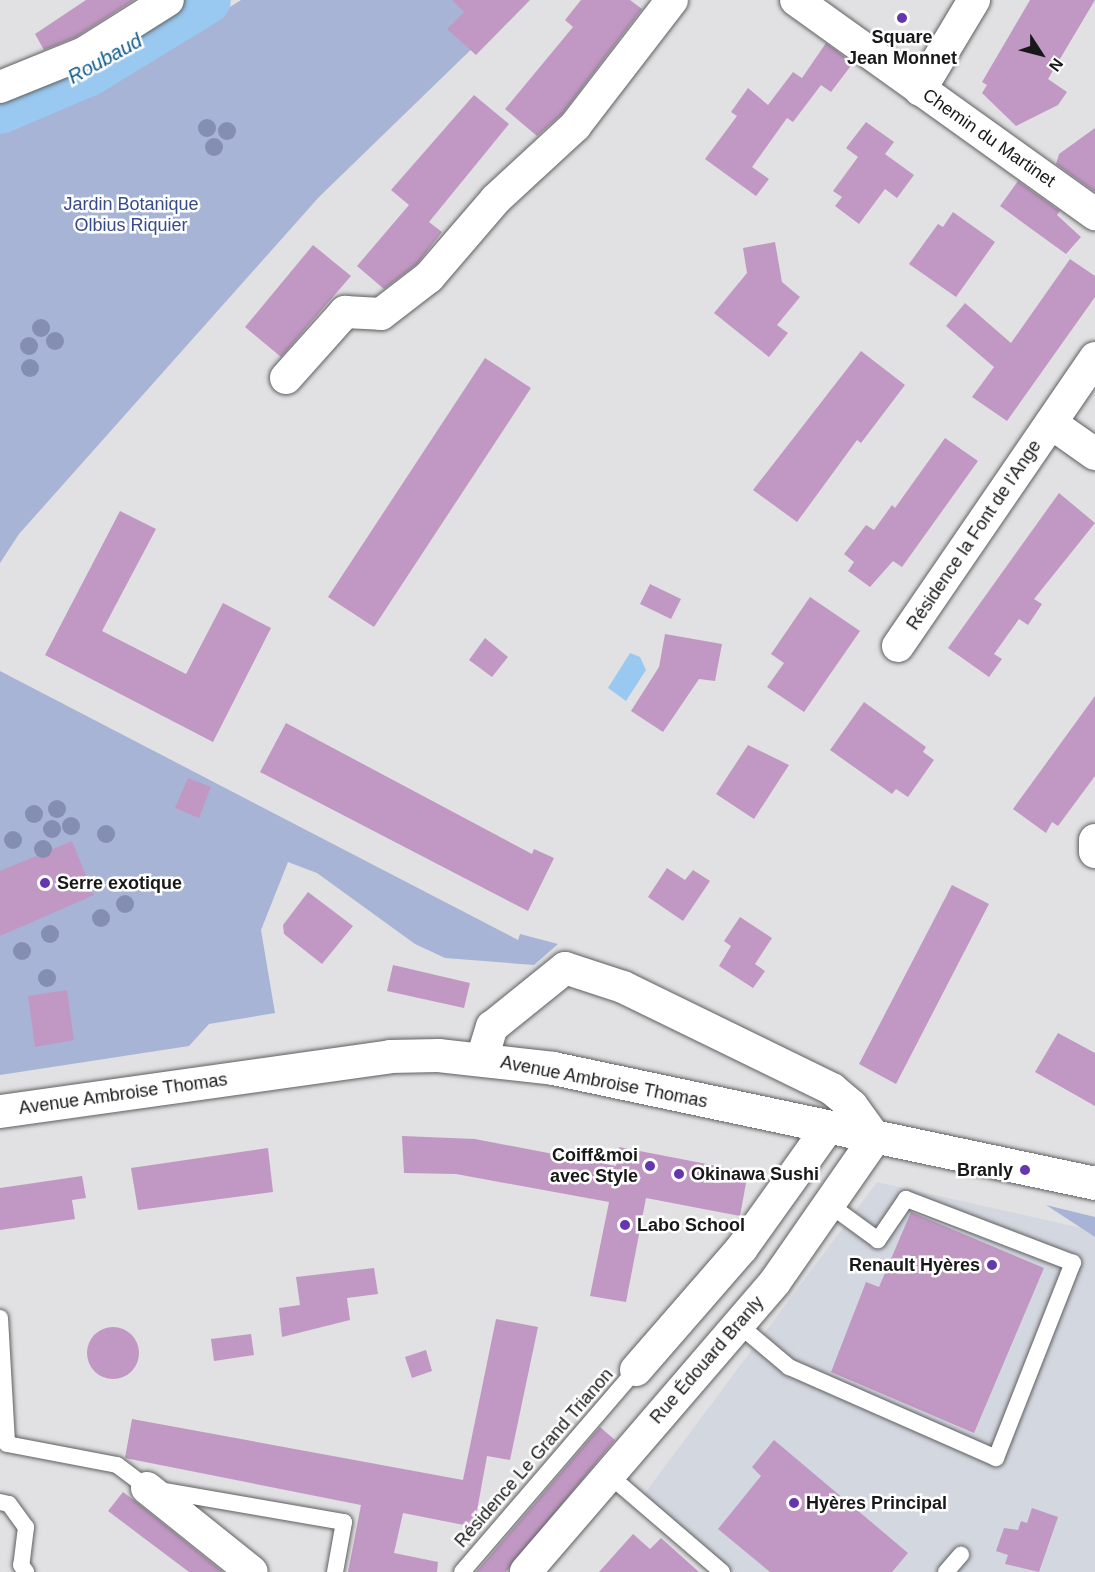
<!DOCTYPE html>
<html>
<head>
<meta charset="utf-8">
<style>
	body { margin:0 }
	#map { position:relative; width:1095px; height:1572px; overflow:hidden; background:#e1e1e3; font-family:Arial,sans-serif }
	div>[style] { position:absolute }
	.built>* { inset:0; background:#d3d7df }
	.green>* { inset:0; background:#a8b4d6 }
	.water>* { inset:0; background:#99c9f0 }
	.river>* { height:48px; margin:-24px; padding:0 24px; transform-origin:24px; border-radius:24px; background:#99c9f0 }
	.building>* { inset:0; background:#c198c3 }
	.round { border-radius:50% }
	.roads { filter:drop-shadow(0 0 2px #5f6061) drop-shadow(0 0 2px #5f6061) }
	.lane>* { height:16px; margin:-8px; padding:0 8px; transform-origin:8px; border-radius:8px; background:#fff }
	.street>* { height:32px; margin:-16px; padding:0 16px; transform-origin:16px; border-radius:16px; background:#fff }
	.secondary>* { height:33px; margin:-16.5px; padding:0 16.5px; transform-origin:16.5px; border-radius:16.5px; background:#fff }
	.trees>* { width:18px; height:18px; margin:-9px; border-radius:50%; background:#848eb2 }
	.dots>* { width:16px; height:16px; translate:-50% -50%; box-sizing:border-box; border:3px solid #fff; border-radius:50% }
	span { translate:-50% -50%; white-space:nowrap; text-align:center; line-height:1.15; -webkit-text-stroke:5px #fff; paint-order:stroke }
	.poi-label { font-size:18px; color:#181819; font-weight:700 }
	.left { translate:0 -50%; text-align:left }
	.right { translate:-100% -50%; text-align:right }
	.street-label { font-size:18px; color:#181819 }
	.park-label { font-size:18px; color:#384b89 }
	.water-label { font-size:20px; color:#0f5b8c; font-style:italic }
	.north { position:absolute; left:1011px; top:24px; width:60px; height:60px; -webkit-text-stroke:4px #fff; paint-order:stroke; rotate:126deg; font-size:16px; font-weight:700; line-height:24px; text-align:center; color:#181819 }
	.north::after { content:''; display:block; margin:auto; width:21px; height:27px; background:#181819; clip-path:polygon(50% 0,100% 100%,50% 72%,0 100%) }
</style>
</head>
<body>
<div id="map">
	<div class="built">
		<div style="clip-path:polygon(877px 1182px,1095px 1231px,1095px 1572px,731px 1572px,642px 1497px)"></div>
	</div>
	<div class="green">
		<div style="clip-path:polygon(241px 0,522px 0,319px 197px,19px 534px,0 563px,0 130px,102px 88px)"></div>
		<div style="clip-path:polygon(0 671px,518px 940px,520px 934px,558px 944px,534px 965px,445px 958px,415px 944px,317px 873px,288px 862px,261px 930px,275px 1013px,209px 1024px,189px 1046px,0 1075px)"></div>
		<div style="clip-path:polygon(1046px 1205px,1095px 1217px,1095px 1237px)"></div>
	</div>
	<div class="water">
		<div style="clip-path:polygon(630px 653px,640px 657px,646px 670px,626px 701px,608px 688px)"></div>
	</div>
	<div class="river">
		<div style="left:0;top:110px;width:97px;rotate:-23.1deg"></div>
		<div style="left:89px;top:72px;width:138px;rotate:-31.4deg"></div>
	</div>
	<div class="building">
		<div style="clip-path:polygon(86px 0,134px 0,76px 37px,44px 50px,35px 34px)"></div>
		<div style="clip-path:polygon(452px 0,530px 0,476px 55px,447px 29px,464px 12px)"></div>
		<div style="clip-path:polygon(581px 0,630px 0,642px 9px,562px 114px,537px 136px,505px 109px,573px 27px,565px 20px)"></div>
		<div style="clip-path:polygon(1030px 0,1095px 0,1048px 79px,1067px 92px,1058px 105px,1016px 126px,982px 93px,987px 85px,982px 82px)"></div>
		<div style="clip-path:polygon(826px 43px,853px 63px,831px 92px,821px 85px,793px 122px,787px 118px,752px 167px,769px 179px,756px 196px,705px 159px,737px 116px,731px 112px,748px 88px,768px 105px,793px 72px,802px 78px)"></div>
		<div style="clip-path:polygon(474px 95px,509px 124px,429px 222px,442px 232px,417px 264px,384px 289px,357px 266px,409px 205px,391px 190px)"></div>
		<div style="clip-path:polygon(866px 122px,894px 142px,885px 154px,914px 175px,897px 198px,885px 189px,859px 224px,835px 206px,842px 197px,833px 191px,858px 157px,846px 148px)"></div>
		<div style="clip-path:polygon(1095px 128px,1095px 192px,1056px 164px,1059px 154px)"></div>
		<div style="clip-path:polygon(1018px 181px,1060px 211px,1057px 215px,1081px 237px,1066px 254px,1000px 206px)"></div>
		<div style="clip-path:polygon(953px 212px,995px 242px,956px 297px,909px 264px,938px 224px,943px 227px)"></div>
		<div style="clip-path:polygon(775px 242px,782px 282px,800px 297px,777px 325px,788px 333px,769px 357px,714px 313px,747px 273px,743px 248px)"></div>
		<div style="clip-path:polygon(313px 245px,351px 276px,281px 357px,245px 327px)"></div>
		<div style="clip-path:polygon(1070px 259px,1095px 276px,1095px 297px,1007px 421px,972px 397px,994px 367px,946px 326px,965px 303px,1011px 343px)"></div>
		<div style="clip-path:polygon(861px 351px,905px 385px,861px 443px,857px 440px,797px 522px,753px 490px)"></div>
		<div style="clip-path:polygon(485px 358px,531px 388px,374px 627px,328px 597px)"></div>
		<div style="clip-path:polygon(945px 438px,978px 461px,902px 567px,893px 561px,870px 587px,848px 571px,854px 562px,844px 554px,866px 525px,874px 530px,892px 505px,895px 508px)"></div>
		<div style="clip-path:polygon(1059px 493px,1095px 523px,1034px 599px,1042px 604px,1028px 625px,1019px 619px,994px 654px,1002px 659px,989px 677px,948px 648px)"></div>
		<div style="clip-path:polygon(120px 511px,156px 529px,102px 631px,186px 674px,223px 603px,271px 628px,213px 742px,45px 655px)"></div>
		<div style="clip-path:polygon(650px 584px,681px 599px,671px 619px,640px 604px)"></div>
		<div style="clip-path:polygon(810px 597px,860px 631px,804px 712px,767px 687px,784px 663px,771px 654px)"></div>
		<div style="clip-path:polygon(665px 634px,722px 644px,715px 681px,699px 679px,663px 732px,631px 711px,659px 667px)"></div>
		<div style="clip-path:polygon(485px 638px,508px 657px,492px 677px,469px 660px)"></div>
		<div style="clip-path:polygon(1095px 696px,1095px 776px,1058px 826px,1052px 822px,1046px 833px,1013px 809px)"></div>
		<div style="clip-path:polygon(864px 702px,926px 747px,923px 752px,934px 760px,908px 797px,896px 789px,892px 794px,830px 750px)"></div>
		<div style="clip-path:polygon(286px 723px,532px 854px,534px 849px,554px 858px,528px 911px,260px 772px)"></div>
		<div style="clip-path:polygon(748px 745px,789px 765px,754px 819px,716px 794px)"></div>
		<div style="clip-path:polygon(188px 778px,211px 787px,199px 818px,175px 808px)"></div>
		<div style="clip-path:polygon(72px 841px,94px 895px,0 936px,0 871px)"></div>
		<div style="clip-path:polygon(667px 868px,685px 880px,693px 870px,710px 881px,683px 921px,648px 897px)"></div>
		<div style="clip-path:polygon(952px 885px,989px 904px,896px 1084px,859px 1064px)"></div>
		<div style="clip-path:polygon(308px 892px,353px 926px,322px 964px,284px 934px,283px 925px)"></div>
		<div style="clip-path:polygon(740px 917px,772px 938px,755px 964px,765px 971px,753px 988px,719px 966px,731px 946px,724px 941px)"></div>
		<div style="clip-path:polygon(393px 965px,470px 983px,464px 1008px,387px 991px)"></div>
		<div style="clip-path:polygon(67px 990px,74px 1040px,35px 1047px,28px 996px)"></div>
		<div style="clip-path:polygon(1058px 1033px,1095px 1053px,1095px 1106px,1035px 1072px)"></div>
		<div style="clip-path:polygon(402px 1136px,475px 1139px,616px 1166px,619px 1147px,748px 1172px,740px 1216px,646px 1198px,626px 1302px,590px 1296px,609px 1202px,456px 1174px,404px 1173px)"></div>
		<div style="clip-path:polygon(268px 1148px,273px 1192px,138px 1210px,131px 1168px)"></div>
		<div style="clip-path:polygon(82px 1176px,86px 1198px,72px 1200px,75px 1219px,0 1230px,0 1188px)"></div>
		<div style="clip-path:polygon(911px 1212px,1044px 1268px,974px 1433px,831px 1372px,866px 1282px,879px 1287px)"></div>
		<div style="clip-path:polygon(374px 1268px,378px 1294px,347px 1298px,350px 1320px,282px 1337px,279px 1308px,300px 1305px,296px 1277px)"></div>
		<div style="clip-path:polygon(496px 1319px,538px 1327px,510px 1460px,487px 1456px,474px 1527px,403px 1513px,394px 1553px,438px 1562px,437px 1572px,348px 1572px,361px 1505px,125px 1458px,132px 1419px,463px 1480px)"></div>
		<div class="round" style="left:87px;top:1327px;width:52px;height:52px"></div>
		<div style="clip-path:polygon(251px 1334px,254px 1355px,214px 1361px,211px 1339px)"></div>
		<div style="clip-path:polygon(426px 1350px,432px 1371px,412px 1378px,405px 1357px)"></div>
		<div style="clip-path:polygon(600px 1427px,615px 1440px,506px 1572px,476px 1572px)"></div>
		<div style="clip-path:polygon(774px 1440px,908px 1553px,892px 1572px,770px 1572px,718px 1529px,761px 1476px,752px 1467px)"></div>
		<div style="clip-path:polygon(123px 1492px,135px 1501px,223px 1572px,189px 1572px,108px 1511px)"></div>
		<div style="clip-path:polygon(1032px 1508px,1058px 1517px,1039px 1572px,1005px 1564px,1008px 1555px,996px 1551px,1004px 1528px,1018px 1530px,1021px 1521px,1027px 1523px)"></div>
		<div style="clip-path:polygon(633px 1534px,650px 1549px,661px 1538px,699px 1572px,599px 1572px)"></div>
	</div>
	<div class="roads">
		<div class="lane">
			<div style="left:0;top:1318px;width:126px;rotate:86.8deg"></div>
			<div style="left:7px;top:1444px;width:112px;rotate:10.8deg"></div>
			<div style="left:117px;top:1465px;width:38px;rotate:37deg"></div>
			<div style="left:147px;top:1488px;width:200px;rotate:9.8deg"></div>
			<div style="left:344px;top:1522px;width:51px;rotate:100.2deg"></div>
			<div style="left:738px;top:1324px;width:67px;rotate:40.1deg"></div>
			<div style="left:789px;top:1367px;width:226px;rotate:23.7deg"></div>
			<div style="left:996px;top:1458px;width:210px;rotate:-68.5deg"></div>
			<div style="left:1073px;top:1263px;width:179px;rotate:-159deg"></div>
			<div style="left:906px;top:1199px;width:50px;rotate:124.3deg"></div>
			<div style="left:878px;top:1240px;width:59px;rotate:-143.9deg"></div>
			<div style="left:609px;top:1475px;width:149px;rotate:40.6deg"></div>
			<div style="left:0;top:1502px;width:9px;rotate:13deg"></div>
			<div style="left:9px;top:1504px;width:29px;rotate:54deg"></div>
			<div style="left:26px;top:1527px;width:38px;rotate:97deg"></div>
			<div style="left:21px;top:1565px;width:9px;rotate:54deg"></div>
			<div style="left:462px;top:1572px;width:267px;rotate:-49.3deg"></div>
			<div style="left:946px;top:1572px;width:23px;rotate:-49deg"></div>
		</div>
		<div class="street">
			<div style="left:796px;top:0;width:368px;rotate:35.6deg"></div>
			<div style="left:0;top:87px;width:91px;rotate:-22deg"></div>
			<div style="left:84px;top:53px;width:99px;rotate:-32.2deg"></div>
			<div style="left:920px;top:90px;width:105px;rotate:-59deg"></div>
			<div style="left:286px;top:378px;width:89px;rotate:-48.2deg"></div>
			<div style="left:345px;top:312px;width:36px;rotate:3deg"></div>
			<div style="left:381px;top:314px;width:61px;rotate:-37.6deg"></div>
			<div style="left:429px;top:277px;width:103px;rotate:-49.3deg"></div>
			<div style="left:496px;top:199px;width:108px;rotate:-42.7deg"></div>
			<div style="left:575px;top:126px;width:159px;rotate:-52.4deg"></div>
			<div style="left:1051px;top:423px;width:54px;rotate:35.2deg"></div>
			<div style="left:898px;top:646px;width:349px;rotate:-55.6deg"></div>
			<div style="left:1095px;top:840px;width:12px;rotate:90deg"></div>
			<div style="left:482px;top:1059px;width:34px;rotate:-73deg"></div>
			<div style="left:492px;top:1027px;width:94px;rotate:-38.9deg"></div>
			<div style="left:565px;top:968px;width:61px;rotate:18.1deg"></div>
			<div style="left:623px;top:987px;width:233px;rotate:26deg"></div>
			<div style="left:832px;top:1089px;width:26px;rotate:40deg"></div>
			<div style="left:852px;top:1106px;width:39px;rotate:54deg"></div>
			<div style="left:875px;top:1138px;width:175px;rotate:124.8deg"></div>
			<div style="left:775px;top:1282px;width:382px;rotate:130.7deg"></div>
			<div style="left:636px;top:1370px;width:162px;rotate:-49deg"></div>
			<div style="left:742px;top:1248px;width:146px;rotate:-54.5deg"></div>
			<div style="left:147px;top:1488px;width:134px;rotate:38.7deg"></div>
		</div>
		<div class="secondary">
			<div style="left:0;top:1111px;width:393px;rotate:-8deg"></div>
			<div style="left:389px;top:1056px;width:49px;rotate:-1.2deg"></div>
			<div style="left:438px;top:1055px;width:116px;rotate:6.4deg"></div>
			<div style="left:553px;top:1068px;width:554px;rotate:11.98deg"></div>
		</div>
	</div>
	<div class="trees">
		<div style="left:207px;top:128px"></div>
		<div style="left:227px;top:131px"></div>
		<div style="left:214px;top:147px"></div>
		<div style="left:41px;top:328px"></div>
		<div style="left:55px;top:341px"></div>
		<div style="left:29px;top:346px"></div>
		<div style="left:30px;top:368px"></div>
		<div style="left:57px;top:809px"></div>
		<div style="left:34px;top:814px"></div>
		<div style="left:71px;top:826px"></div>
		<div style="left:52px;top:829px"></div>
		<div style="left:106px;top:834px"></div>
		<div style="left:13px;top:840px"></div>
		<div style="left:43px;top:849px"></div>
		<div style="left:125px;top:904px"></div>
		<div style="left:101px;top:918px"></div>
		<div style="left:50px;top:934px"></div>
		<div style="left:22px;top:951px"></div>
		<div style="left:47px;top:978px"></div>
	</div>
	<div class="dots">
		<div style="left:902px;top:18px;background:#6636ae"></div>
		<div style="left:45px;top:883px;background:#6636ae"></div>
		<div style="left:650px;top:1166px;background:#6636ae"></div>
		<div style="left:1025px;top:1170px;background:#6636ae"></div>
		<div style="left:679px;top:1174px;background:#6636ae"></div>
		<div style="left:625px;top:1225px;background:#6636ae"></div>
		<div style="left:992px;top:1265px;background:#6636ae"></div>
		<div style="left:794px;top:1503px;background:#6636ae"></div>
	</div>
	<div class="poi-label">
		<span style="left:902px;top:48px">Square<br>Jean Monnet</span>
		<span class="left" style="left:57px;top:883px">Serre exotique</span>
		<span class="right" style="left:638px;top:1166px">Coiff&amp;moi<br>avec Style</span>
		<span class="right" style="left:1013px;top:1170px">Branly</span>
		<span class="left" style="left:691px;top:1174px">Okinawa Sushi</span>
		<span class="left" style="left:637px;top:1225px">Labo School</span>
		<span class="right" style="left:980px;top:1265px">Renault Hyères</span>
		<span class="left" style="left:806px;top:1503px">Hyères Principal</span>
	</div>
	<div class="street-label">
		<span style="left:989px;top:138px;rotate:35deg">Chemin du Martinet</span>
		<span style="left:974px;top:535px;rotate:-56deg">Résidence la Font de l'Ange</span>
		<span style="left:604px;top:1082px;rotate:11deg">Avenue Ambroise Thomas</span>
		<span style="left:123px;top:1094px;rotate:-8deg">Avenue Ambroise Thomas</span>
		<span style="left:707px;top:1360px;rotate:-49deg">Rue Édouard Branly</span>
		<span style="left:534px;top:1458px;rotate:-49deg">Résidence Le Grand Trianon</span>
	</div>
	<div class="park-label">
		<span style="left:131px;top:215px">Jardin Botanique<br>Olbius Riquier</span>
	</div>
	<div class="water-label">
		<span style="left:105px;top:59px;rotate:-29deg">Roubaud</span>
	</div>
	<div class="north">N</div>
</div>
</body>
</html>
